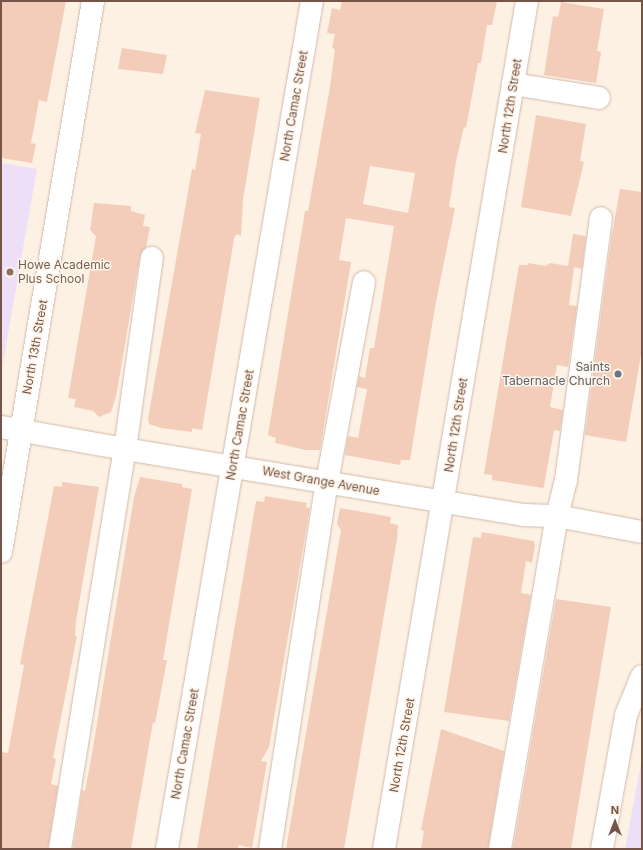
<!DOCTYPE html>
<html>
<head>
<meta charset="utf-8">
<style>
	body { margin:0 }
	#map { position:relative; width:643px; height:850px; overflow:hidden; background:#fdf1e3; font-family:Inter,sans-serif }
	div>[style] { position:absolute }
	.education>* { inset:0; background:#eedff9 }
	.building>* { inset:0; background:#f3ccba }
	.roads { filter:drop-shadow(0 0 1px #d0b9ac) drop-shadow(0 0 1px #d0b9ac) }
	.minor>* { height:22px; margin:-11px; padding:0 11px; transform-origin:11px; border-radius:11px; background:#fff }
	.dots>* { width:11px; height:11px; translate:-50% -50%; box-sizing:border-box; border:2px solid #fff5e9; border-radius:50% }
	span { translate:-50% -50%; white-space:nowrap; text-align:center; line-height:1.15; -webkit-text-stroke:3px #fff5e9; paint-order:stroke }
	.street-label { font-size:12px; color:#755548 }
	.education-label { font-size:12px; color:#785e54 }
	.left { translate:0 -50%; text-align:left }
	.worship-label { font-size:12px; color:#5b616d }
	.right { translate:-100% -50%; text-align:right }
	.frame { position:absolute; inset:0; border:2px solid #755548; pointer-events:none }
	.north { position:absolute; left:595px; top:802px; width:40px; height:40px; -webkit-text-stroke:3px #fff5e9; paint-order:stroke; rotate:0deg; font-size:11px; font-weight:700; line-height:16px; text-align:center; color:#755548 }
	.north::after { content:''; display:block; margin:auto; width:14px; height:18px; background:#755548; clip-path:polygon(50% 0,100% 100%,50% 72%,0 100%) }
</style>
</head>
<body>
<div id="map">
	<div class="education">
		<div style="clip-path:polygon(1px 163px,37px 169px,1px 374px)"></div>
		<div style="clip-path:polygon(642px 757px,642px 849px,625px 849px)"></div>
	</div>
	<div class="building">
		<div style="clip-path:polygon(1px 1px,66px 1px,47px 102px,39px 100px,31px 143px,36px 144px,32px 163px,1px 158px)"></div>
		<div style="clip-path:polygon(evenodd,342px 1px,497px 1px,492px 25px,487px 25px,481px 63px,478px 63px,466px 128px,464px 127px,456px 161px,449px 207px,455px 208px,435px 307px,410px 460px,401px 460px,400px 465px,345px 455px,348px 436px,358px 438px,367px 389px,357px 387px,359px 376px,365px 378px,370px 348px,374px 348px,394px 226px,346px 218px,339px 260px,351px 262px,320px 450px,306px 450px,275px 443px,276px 438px,268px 435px,305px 211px,308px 211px,330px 87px,335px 49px,332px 48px,335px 34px,327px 33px,332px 8px,340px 10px,342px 1px,370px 166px,415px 173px,408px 213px,363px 204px,370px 166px)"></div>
		<div style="clip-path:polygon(561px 2px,604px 9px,597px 51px,601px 52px,596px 83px,544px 75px,553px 16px,558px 17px)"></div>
		<div style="clip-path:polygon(122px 48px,167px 55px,163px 74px,118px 69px)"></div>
		<div style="clip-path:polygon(205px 90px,260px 98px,243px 200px,241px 236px,236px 234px,234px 239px,202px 430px,192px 428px,192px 432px,161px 428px,149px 424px,148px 419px,192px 169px,195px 170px,201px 134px,195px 133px)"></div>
		<div style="clip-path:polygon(536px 115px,586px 124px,580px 161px,584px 162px,571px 216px,521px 207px)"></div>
		<div style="clip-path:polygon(620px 189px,642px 192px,642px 349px,626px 442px,585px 435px,611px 240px)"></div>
		<div style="clip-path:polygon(94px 203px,131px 206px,131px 211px,145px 215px,143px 226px,150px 227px,146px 248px,140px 256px,116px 397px,111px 412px,99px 417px,93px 411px,74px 407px,76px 399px,68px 398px,96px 236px,90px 230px)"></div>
		<div style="clip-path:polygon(573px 234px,586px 236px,582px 269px,574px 267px,569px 305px,577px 306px,568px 367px,557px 365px,550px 407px,563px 410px,560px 431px,554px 430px,544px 486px,543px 488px,492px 480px,492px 475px,484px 474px,519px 265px,528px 265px,528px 263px,546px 266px,550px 263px,568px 266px)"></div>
		<div style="clip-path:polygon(140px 477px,182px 484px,182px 487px,192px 489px,165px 648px,163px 660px,167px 660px,155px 723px,153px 722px,131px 849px,73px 849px,82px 790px,85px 791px,92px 754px,134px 497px)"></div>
		<div style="clip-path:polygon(62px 482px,99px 487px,76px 621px,75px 636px,77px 636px,53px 758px,56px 759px,51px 784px,58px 786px,48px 849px,1px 849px,1px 752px,8px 753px,24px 665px,20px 664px,54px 486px,62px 487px)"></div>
		<div style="clip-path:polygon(265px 496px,307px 503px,306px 507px,310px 508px,269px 747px,261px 761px,267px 762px,252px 848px,238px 845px,238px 849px,197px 849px,256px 501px,264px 502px)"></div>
		<div style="clip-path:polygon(340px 508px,391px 517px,390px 523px,398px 525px,397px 539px,344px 849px,286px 849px,341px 530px,337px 524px)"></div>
		<div style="clip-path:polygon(482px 532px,534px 541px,535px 545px,532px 563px,526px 561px,521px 593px,531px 595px,509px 721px,444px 712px,473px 537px,481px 538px)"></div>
		<div style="clip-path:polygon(556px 599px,611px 607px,571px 849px,513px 849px)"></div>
		<div style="clip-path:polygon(441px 729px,504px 751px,488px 849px,421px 849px,424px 831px,421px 830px)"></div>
	</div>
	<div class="roads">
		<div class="minor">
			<div style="left:513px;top:84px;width:87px;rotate:9.2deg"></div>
			<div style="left:1px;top:427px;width:126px;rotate:10.1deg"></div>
			<div style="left:125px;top:449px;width:404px;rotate:9.4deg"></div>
			<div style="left:524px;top:515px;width:33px;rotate:2deg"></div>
			<div style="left:557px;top:516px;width:86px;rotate:10.7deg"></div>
			<div style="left:1px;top:552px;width:559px;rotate:-80.52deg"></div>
			<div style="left:60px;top:849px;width:405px;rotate:-80.8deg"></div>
			<div style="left:125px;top:449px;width:193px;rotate:-82deg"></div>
			<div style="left:167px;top:849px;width:860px;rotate:-80.3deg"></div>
			<div style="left:270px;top:849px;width:371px;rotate:-81.2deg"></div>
			<div style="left:327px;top:482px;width:203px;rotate:-79.5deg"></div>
			<div style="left:384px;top:849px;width:860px;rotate:-80.43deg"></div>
			<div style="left:500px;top:849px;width:338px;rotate:-80.3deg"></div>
			<div style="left:557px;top:516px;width:37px;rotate:-76deg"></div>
			<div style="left:566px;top:480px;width:264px;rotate:-82.4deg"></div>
			<div style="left:602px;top:849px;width:136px;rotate:-79.8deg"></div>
			<div style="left:626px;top:715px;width:42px;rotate:-67.7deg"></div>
		</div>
	</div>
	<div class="dots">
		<div style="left:10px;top:272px;background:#8d6e63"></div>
		<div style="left:618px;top:374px;background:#6b7280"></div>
	</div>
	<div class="street-label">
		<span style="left:294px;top:106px;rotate:-80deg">North Camac Street</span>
		<span style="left:510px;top:106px;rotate:-81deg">North 12th Street</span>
		<span style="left:35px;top:347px;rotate:-80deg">North 13th Street</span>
		<span style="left:240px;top:425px;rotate:-80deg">North Camac Street</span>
		<span style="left:456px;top:425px;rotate:-81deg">North 12th Street</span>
		<span style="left:321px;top:481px;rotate:10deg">West Grange Avenue</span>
		<span style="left:185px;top:744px;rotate:-80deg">North Camac Street</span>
		<span style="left:402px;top:745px;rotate:-80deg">North 12th Street</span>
	</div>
	<div class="education-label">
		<span class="left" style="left:18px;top:272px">Howe Academic<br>Plus School</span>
	</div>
	<div class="worship-label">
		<span class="right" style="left:610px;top:374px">Saints<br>Tabernacle Church</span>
	</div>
	<div class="frame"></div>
	<div class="north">N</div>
</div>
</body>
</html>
